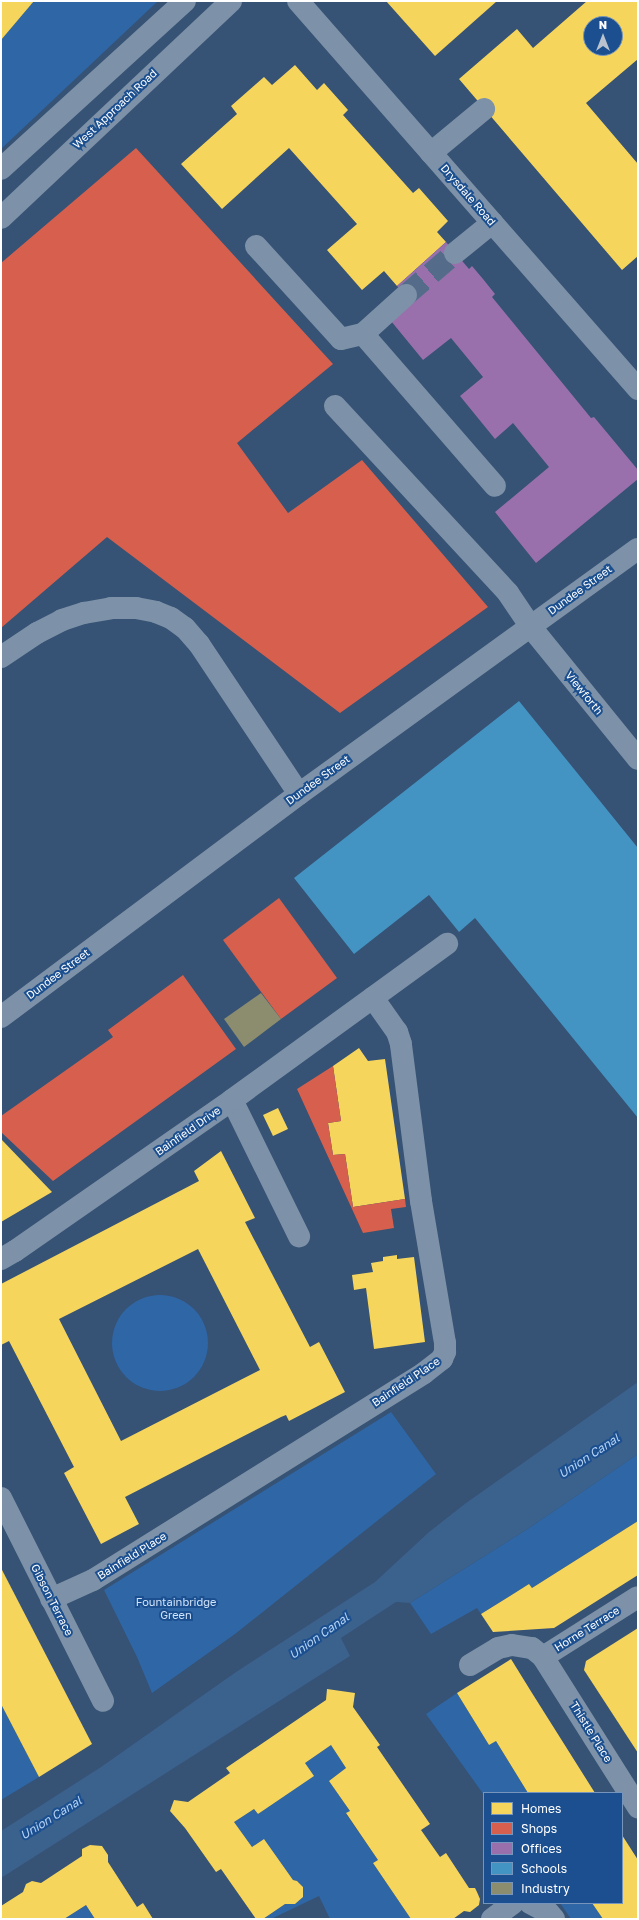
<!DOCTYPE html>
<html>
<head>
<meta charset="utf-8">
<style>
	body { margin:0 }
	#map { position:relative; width:639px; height:1920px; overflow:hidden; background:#365274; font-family:"Golos Text",sans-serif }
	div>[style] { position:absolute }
	.green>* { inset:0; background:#2f66a5 }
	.round { border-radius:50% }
	.water>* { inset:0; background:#3b618d }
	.homes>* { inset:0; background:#f6d55c }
	.shops>* { inset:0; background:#d6604d }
	.offices>* { inset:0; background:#9970ab }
	.schools>* { inset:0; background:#4393c3 }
	.industry>* { inset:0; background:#8c8c6e }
	.minor-tunnel>* { height:22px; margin-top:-11px; transform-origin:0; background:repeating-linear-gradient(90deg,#546c89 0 22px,transparent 0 33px) }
	.minor>* { height:22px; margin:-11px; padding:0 11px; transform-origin:11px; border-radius:11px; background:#7d92a8 }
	span { translate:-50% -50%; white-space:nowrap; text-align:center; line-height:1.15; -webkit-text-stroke:4px #1b4f8f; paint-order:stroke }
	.street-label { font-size:11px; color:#fff }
	.park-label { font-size:11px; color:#cfe3fa }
	.water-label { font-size:12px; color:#b5d3f5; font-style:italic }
	.frame { position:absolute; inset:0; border:2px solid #fff; pointer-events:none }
	.legend { position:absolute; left:483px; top:1792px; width:140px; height:112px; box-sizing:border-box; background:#1b4f8f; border:1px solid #7695bc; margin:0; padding:5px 7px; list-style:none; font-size:12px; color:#fff }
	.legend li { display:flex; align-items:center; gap:8px; height:20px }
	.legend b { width:20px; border:1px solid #7695bc }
	.north { position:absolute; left:583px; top:16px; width:40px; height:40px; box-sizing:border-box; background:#1b4f8f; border:1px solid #7695bc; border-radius:50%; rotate:0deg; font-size:11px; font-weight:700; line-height:16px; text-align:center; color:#fff }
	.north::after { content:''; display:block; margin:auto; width:14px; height:18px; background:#b9c2ce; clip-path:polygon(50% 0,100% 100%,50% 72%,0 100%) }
</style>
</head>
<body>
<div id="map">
	<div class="green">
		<div style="clip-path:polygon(34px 1px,158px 1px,1px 149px,1px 40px)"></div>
		<div class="round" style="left:112px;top:1295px;width:96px;height:96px"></div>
		<div style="clip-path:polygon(391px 1412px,436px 1474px,235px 1634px,152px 1693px,137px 1657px,104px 1590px)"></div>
		<div style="clip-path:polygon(638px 1454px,638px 1521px,532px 1588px,529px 1584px,481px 1614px,477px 1608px,431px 1634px,410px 1603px,529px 1528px)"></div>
		<div style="clip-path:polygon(457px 1693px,489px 1745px,496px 1741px,528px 1793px,484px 1793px,484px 1795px,426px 1714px)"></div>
		<div style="clip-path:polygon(1px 1704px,39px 1777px,1px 1800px)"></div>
		<div style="clip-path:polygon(331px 1745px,346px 1768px,329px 1781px,350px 1811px,346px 1814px,378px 1860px,373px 1863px,411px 1919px,330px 1919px,319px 1896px,271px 1919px,263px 1919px,285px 1904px,295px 1904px,303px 1897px,303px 1887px,297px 1881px,293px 1880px,264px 1839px,252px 1847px,234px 1822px,254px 1809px,258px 1814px,313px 1776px,305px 1763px)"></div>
		<div style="clip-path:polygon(560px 1903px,592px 1903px,603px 1919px,571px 1919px)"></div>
		<div style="clip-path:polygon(86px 1905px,95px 1919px,64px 1919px)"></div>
	</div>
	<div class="water">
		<div style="clip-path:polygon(638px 1382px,638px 1454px,529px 1528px,410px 1603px,396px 1602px,341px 1638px,350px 1656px,1px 1878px,1px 1831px,101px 1767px,236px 1672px,375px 1582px,429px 1532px,466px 1503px)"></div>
	</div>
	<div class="homes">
		<div style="clip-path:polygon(1px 1px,34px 1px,1px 40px)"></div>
		<div style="clip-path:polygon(386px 1px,497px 1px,435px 56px)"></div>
		<div style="clip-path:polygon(evenodd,587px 1px,638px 1px,638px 59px,586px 103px,638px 164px,638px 256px,622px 270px,459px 79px,517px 29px,533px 48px,587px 1px,591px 24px,615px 24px,615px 48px,591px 48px,591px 24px)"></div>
		<div style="clip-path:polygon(295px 65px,317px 90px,324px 83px,348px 110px,343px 115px,413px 193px,419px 188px,448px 221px,437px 232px,446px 242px,397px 286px,384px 271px,362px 290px,327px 250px,357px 224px,289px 148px,222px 209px,181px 164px,237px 114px,231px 106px,264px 77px,272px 85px)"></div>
		<div style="clip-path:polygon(359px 1048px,368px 1061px,385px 1059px,405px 1199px,353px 1207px,345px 1154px,333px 1155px,328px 1123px,341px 1121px,333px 1066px)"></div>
		<div style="clip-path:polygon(278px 1108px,288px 1129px,273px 1136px,263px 1115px)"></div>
		<div style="clip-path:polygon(1px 1139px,52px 1192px,1px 1222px)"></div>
		<div style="clip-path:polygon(evenodd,221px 1151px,255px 1218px,245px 1222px,310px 1347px,319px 1342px,345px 1392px,289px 1421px,286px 1415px,281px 1417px,125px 1497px,139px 1524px,101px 1544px,64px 1473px,74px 1467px,9px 1341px,1px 1345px,1px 1284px,199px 1181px,194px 1171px,221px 1151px,198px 1249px,260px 1370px,121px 1441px,59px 1319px,198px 1249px)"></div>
		<div style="clip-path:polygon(397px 1255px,397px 1259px,414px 1257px,425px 1342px,374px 1349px,366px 1288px,354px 1290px,352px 1275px,373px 1272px,371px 1263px,383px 1261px,383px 1257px)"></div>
		<div style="clip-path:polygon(638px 1521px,638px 1575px,554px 1628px,493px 1632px,481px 1614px,529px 1584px,532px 1588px)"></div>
		<div style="clip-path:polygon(1px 1568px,92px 1744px,39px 1777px,1px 1704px)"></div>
		<div style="clip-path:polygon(638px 1628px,638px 1753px,584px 1670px,586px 1661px)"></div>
		<div style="clip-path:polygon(511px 1659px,532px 1693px,595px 1793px,528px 1793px,496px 1741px,489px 1745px,457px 1693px)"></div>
		<div style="clip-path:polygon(327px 1689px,355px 1693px,353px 1707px,380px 1745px,377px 1747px,430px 1824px,421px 1830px,440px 1857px,446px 1853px,469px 1888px,475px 1888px,477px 1892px,480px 1899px,479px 1905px,470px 1912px,464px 1911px,453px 1919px,411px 1919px,373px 1863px,378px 1860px,346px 1813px,350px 1811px,329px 1781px,346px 1768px,331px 1745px,305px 1763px,314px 1776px,258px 1814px,254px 1809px,234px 1822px,252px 1847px,264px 1839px,293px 1880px,297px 1881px,303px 1887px,303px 1897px,295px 1904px,285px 1904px,263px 1919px,256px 1919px,221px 1869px,216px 1872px,185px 1828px,170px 1811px,174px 1800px,188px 1802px,230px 1773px,226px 1768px,326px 1700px)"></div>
		<div style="clip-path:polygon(622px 1835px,638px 1860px,638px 1919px,603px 1919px,592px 1903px,622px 1903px)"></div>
		<div style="clip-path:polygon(90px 1845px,102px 1846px,108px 1855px,108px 1862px,137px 1907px,143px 1903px,153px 1919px,95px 1919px,86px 1905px,64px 1919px,1px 1919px,1px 1906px,23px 1892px,26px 1884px,32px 1881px,41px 1883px,82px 1856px,82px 1849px)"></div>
	</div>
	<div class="shops">
		<div style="clip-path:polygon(136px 148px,333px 364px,237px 443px,288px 513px,362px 460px,488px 607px,340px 713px,107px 537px,1px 628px,1px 263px)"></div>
		<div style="clip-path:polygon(279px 898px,337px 978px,281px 1019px,223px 940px)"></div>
		<div style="clip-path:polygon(183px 975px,236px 1049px,53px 1181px,1px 1132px,1px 1116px,113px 1037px,108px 1030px)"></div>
		<div style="clip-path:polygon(333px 1066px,341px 1121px,328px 1123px,333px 1155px,345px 1154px,353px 1207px,405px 1199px,406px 1207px,391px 1209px,394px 1228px,363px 1233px,297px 1089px)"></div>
	</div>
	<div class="offices">
		<div style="clip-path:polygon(446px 242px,469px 269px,472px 266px,483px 279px,495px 294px,492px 297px,591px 418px,594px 417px,638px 470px,638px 479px,536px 563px,495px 512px,549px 467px,513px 423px,495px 439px,460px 396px,483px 377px,451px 338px,423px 360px,391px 321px,406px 295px,397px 286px)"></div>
	</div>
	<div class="schools">
		<div style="clip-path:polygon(519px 701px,638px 848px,638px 1118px,475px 918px,459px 932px,429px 895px,354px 954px,294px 878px)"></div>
	</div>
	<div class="industry">
		<div style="clip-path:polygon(261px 993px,281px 1019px,244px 1047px,224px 1019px)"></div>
	</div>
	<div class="minor-tunnel">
		<div style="left:406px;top:295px;width:65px;rotate:-40.6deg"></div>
	</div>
	<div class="minor">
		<div style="left:298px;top:1px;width:516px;rotate:48.77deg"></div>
		<div style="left:431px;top:153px;width:69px;rotate:-39.7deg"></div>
		<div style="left:1px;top:169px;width:249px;rotate:-42.4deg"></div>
		<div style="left:1px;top:218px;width:316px;rotate:-43.3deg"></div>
		<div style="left:256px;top:246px;width:126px;rotate:47.6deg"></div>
		<div style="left:341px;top:339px;width:23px;rotate:-13deg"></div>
		<div style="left:363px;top:334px;width:58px;rotate:-42.2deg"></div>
		<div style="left:455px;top:253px;width:48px;rotate:-39deg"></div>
		<div style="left:363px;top:334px;width:201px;rotate:49deg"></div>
		<div style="left:335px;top:406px;width:255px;rotate:47.2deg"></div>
		<div style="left:508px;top:593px;width:40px;rotate:56deg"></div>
		<div style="left:530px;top:626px;width:171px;rotate:50.9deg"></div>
		<div style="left:1px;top:657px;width:43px;rotate:-33.7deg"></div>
		<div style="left:37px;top:633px;width:28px;rotate:-27deg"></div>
		<div style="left:62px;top:620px;width:23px;rotate:-18deg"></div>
		<div style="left:84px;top:613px;width:27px;rotate:-10deg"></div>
		<div style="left:111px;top:608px;width:25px"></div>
		<div style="left:136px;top:608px;width:20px;rotate:11deg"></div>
		<div style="left:156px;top:612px;width:16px;rotate:22deg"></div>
		<div style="left:171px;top:618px;width:17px;rotate:36deg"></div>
		<div style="left:185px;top:628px;width:21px;rotate:49deg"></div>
		<div style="left:199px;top:644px;width:180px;rotate:56.3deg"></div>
		<div style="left:1px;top:1017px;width:372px;rotate:-36.8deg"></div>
		<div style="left:299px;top:794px;width:418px;rotate:-35.9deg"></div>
		<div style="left:232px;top:1100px;width:152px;rotate:63.8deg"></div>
		<div style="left:1px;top:1259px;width:16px;rotate:-30deg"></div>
		<div style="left:15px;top:1251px;width:264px;rotate:-34.8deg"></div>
		<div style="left:232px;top:1100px;width:266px;rotate:-36deg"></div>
		<div style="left:1px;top:1498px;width:227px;rotate:63.3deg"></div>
		<div style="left:51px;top:1599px;width:46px;rotate:-24.3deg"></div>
		<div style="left:93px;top:1580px;width:390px;rotate:-32deg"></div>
		<div style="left:424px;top:1373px;width:23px;rotate:-38deg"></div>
		<div style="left:442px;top:1359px;width:8px;rotate:-67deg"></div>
		<div style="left:445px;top:1352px;width:9px;rotate:-90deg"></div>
		<div style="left:445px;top:1343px;width:144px;rotate:-99.6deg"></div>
		<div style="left:421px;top:1201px;width:158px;rotate:-97.3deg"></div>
		<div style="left:401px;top:1044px;width:13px;rotate:-108deg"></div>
		<div style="left:397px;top:1032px;width:42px;rotate:-125.2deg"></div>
		<div style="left:543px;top:1657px;width:178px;rotate:57.7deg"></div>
		<div style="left:470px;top:1665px;width:33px;rotate:-31deg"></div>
		<div style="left:498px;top:1648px;width:14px;rotate:-12deg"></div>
		<div style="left:512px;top:1645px;width:20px;rotate:9deg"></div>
		<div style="left:532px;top:1648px;width:14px;rotate:39deg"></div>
		<div style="left:543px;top:1657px;width:112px;rotate:-32.3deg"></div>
		<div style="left:530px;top:1903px;width:21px;rotate:28deg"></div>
		<div style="left:549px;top:1913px;width:8px;rotate:50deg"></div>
		<div style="left:492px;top:1919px;width:26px;rotate:-37deg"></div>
	</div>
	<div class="street-label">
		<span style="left:115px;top:109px;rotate:-43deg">West Approach Road</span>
		<span style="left:468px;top:195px;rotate:49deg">Drysdale Road</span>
		<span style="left:580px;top:590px;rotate:-36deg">Dundee Street</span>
		<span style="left:584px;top:693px;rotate:51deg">Viewforth</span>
		<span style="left:318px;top:780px;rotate:-36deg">Dundee Street</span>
		<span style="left:58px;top:974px;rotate:-37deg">Dundee Street</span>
		<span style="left:188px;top:1131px;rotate:-35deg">Bainfield Drive</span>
		<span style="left:406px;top:1382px;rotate:-34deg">Bainfield Place</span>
		<span style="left:132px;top:1556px;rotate:-32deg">Bainfield Place</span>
		<span style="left:52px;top:1600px;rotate:63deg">Gibson Terrace</span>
		<span style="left:587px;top:1629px;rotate:-32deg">Horne Terrace</span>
		<span style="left:591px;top:1732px;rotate:58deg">Thistle Place</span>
	</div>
	<div class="park-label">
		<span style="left:176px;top:1609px">Fountainbridge<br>Green</span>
	</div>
	<div class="water-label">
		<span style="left:589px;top:1456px;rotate:-33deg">Union Canal</span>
		<span style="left:319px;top:1636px;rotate:-35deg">Union Canal</span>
		<span style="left:51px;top:1818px;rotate:-32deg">Union Canal</span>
	</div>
	<div class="frame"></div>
	<ul class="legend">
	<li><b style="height:11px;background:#f6d55c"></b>Homes</li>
	<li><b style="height:11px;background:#d6604d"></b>Shops</li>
	<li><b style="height:11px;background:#9970ab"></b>Offices</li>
	<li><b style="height:11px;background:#4393c3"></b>Schools</li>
	<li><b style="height:11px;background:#8c8c6e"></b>Industry</li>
	</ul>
	<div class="north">N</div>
</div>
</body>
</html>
